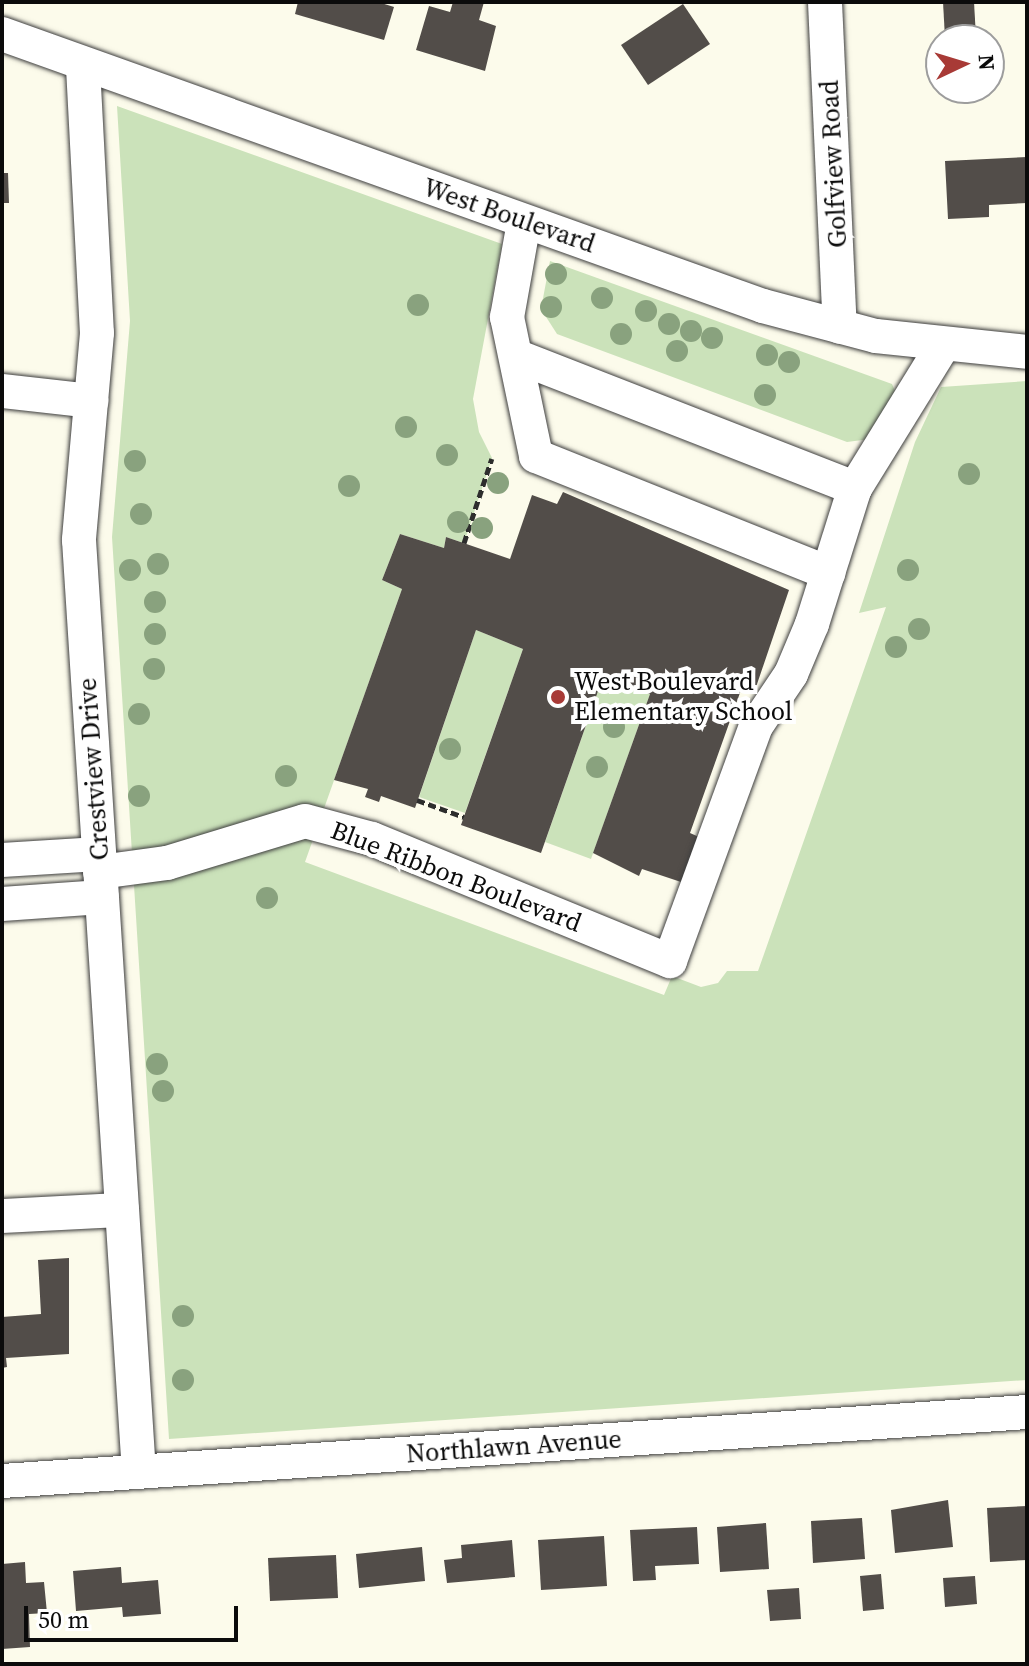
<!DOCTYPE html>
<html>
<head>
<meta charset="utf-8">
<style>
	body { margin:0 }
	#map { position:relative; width:1029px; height:1666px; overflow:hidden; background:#fcfbeb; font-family:"Source Serif 4",serif }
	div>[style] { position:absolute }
	.green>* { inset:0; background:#cbe2ba }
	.building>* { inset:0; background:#524d49 }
	.path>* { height:5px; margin-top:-2.5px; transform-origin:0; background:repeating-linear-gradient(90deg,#2d2d2d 0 8px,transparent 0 12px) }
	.roads { filter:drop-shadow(0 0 2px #3e3e3e) drop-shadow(0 0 2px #3e3e3e) }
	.minor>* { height:34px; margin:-17px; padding:0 17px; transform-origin:17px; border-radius:17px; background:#fff }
	.trees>* { width:22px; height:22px; margin:-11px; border-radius:50%; background:#89a27e }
	.dots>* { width:22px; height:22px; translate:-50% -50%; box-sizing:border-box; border:4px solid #fff; border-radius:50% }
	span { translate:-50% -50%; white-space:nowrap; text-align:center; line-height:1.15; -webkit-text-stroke:8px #fff; paint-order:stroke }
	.street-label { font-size:26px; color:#0b0b0b }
	.poi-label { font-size:26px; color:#0b0b0b }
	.left { translate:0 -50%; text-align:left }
	.frame { position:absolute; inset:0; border:4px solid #0b0b0b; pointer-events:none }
	.north { position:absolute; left:925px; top:24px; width:80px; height:80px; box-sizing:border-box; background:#fff; border:2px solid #9d9d9d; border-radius:50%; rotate:86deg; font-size:22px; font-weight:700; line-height:32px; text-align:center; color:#0b0b0b }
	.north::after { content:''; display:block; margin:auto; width:28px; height:36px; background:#a83a36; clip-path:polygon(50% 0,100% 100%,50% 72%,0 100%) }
	.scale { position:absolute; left:24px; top:1606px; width:214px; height:36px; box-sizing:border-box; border:4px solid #0b0b0b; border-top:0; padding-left:10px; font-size:24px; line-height:28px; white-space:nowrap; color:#0b0b0b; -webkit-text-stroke:6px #fff; paint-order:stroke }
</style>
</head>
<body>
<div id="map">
	<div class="green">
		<div style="clip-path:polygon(117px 106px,502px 244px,473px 399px,479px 432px,492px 458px,464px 543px,446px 537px,444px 548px,400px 534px,382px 580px,402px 589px,305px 862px,664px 995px,672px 976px,701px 987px,718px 983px,727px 971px,758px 971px,886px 607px,859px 613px,915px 442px,941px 387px,1027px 381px,1027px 1380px,169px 1439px,112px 537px,130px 321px)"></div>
		<div style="clip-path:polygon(550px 261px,892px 384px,895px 391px,870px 439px,847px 442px,557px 334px,541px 309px)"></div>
		<div style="clip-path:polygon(476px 630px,523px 649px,465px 813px,419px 797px)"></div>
		<div style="clip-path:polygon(603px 677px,650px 694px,591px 859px,545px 842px)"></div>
	</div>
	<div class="building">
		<div style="clip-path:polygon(298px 2px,378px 2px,394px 7px,384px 40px,295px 14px)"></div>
		<div style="clip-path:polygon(453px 2px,484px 2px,479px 20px,496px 26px,485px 71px,416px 50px,429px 6px,450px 12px)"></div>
		<div style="clip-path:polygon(943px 2px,974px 2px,976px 37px,945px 38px)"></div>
		<div style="clip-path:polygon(683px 4px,710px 44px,648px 85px,621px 45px)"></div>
		<div style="clip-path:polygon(1027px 157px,1027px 203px,989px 205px,989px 217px,948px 219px,945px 161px)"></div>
		<div style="clip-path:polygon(2px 173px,8px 173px,9px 203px,2px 203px)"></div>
		<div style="clip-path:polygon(563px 492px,789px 590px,754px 693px,741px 690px,690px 833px,699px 837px,684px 883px,642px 869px,639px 876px,593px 853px,650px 694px,603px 677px,541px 853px,461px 825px,523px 649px,476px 630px,415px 808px,381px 796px,379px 802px,365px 797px,368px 789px,334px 780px,402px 589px,382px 580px,400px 534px,444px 548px,446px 537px,510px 559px,532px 495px,557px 504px)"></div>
		<div style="clip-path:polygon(69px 1258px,69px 1354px,6px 1358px,7px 1367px,2px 1368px,2px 1317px,41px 1314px,38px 1260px)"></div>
		<div style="clip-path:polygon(948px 1500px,953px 1547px,895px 1553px,891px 1510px)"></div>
		<div style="clip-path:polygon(1027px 1506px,1027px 1560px,990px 1562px,987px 1508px)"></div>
		<div style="clip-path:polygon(862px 1518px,865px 1559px,813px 1563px,811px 1521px)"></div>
		<div style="clip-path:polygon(766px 1523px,769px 1569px,720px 1572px,717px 1527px)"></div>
		<div style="clip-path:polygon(697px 1527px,699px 1564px,655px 1566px,656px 1580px,633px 1581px,630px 1530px)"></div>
		<div style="clip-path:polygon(604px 1536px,607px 1586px,541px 1590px,538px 1540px)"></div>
		<div style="clip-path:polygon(512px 1540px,515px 1577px,447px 1583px,444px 1560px,462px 1558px,461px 1545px)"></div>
		<div style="clip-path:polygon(422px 1547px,425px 1581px,359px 1588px,356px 1554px)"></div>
		<div style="clip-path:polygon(336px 1555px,338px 1598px,270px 1601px,268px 1558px)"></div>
		<div style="clip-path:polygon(25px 1562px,26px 1583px,44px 1582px,47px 1613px,29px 1614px,30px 1647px,2px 1649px,2px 1564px)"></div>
		<div style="clip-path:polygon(121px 1567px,122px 1583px,158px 1580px,161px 1614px,123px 1617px,122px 1607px,76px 1611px,73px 1571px)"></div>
		<div style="clip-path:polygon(881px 1574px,884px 1609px,863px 1611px,860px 1576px)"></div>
		<div style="clip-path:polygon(975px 1576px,977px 1604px,945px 1607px,943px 1578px)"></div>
		<div style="clip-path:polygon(799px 1588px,801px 1619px,770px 1621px,767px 1590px)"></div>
	</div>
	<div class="path">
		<div style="left:464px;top:543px;width:89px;rotate:-71.8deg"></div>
		<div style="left:417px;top:800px;width:50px;rotate:19.9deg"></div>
	</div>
	<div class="roads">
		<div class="minor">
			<div style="left:825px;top:2px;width:325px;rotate:87.4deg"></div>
			<div style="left:2px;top:34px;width:808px;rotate:19.67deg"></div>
			<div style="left:763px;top:306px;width:117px;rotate:14.9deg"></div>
			<div style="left:876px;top:336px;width:152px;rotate:6deg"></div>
			<div style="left:83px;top:67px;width:266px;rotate:87deg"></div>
			<div style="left:97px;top:333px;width:208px;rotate:95deg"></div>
			<div style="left:79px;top:540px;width:934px;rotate:86.32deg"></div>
			<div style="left:524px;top:222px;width:97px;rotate:100.1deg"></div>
			<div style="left:507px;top:317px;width:142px;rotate:78.2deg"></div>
			<div style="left:536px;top:456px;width:315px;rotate:21.8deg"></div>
			<div style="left:516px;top:356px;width:364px;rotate:21.3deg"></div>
			<div style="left:2px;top:391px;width:90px;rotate:6.4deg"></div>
			<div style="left:2px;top:860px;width:97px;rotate:-3.5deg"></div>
			<div style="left:100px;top:872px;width:68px;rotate:-7.7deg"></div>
			<div style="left:167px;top:863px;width:144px;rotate:-16.9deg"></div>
			<div style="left:305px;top:821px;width:69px;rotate:15deg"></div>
			<div style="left:372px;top:839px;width:322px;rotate:22.3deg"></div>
			<div style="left:670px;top:961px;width:250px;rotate:-69.9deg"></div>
			<div style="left:756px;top:726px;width:63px;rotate:-56.1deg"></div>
			<div style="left:791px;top:674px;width:54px;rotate:-67.2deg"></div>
			<div style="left:812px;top:624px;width:143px;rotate:-72.5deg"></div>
			<div style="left:855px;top:488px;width:166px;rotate:-58.3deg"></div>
			<div style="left:2px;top:904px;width:100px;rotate:-4deg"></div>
			<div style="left:2px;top:1216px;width:120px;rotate:-2.9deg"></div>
			<div style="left:2px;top:1481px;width:1027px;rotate:-3.85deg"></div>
		</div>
	</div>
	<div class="trees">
		<div style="left:556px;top:274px"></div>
		<div style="left:602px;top:298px"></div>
		<div style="left:418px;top:305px"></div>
		<div style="left:551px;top:307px"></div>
		<div style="left:646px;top:311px"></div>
		<div style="left:669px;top:324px"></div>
		<div style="left:691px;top:331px"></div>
		<div style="left:621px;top:334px"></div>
		<div style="left:712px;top:338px"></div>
		<div style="left:677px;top:351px"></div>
		<div style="left:767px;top:355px"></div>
		<div style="left:789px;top:362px"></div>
		<div style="left:765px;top:395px"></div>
		<div style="left:406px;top:427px"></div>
		<div style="left:447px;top:455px"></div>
		<div style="left:135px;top:461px"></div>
		<div style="left:969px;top:474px"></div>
		<div style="left:498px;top:483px"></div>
		<div style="left:349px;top:486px"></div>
		<div style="left:141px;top:514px"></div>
		<div style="left:458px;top:522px"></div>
		<div style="left:482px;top:528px"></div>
		<div style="left:158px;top:564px"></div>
		<div style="left:130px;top:570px"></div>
		<div style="left:908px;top:570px"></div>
		<div style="left:155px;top:602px"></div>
		<div style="left:919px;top:629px"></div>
		<div style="left:155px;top:634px"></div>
		<div style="left:896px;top:647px"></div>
		<div style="left:154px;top:669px"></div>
		<div style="left:139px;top:714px"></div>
		<div style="left:614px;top:727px"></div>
		<div style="left:450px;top:749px"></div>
		<div style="left:597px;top:767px"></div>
		<div style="left:286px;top:776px"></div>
		<div style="left:139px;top:796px"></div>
		<div style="left:267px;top:898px"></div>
		<div style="left:157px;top:1064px"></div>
		<div style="left:163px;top:1091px"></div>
		<div style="left:183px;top:1316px"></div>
		<div style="left:183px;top:1380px"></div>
	</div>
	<div class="dots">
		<div style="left:558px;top:697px;background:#a83a36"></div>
	</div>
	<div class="street-label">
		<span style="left:834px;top:164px;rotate:-93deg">Golfview Road</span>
		<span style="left:509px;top:216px;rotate:19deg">West Boulevard</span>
		<span style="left:94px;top:769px;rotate:-94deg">Crestview Drive</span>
		<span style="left:456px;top:877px;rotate:21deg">Blue Ribbon Boulevard</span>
		<span style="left:514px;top:1447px;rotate:-4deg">Northlawn Avenue</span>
	</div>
	<div class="poi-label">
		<span class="left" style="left:574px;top:697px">West Boulevard<br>Elementary School</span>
	</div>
	<div class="frame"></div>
	<div class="north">N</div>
	<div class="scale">50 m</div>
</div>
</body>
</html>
